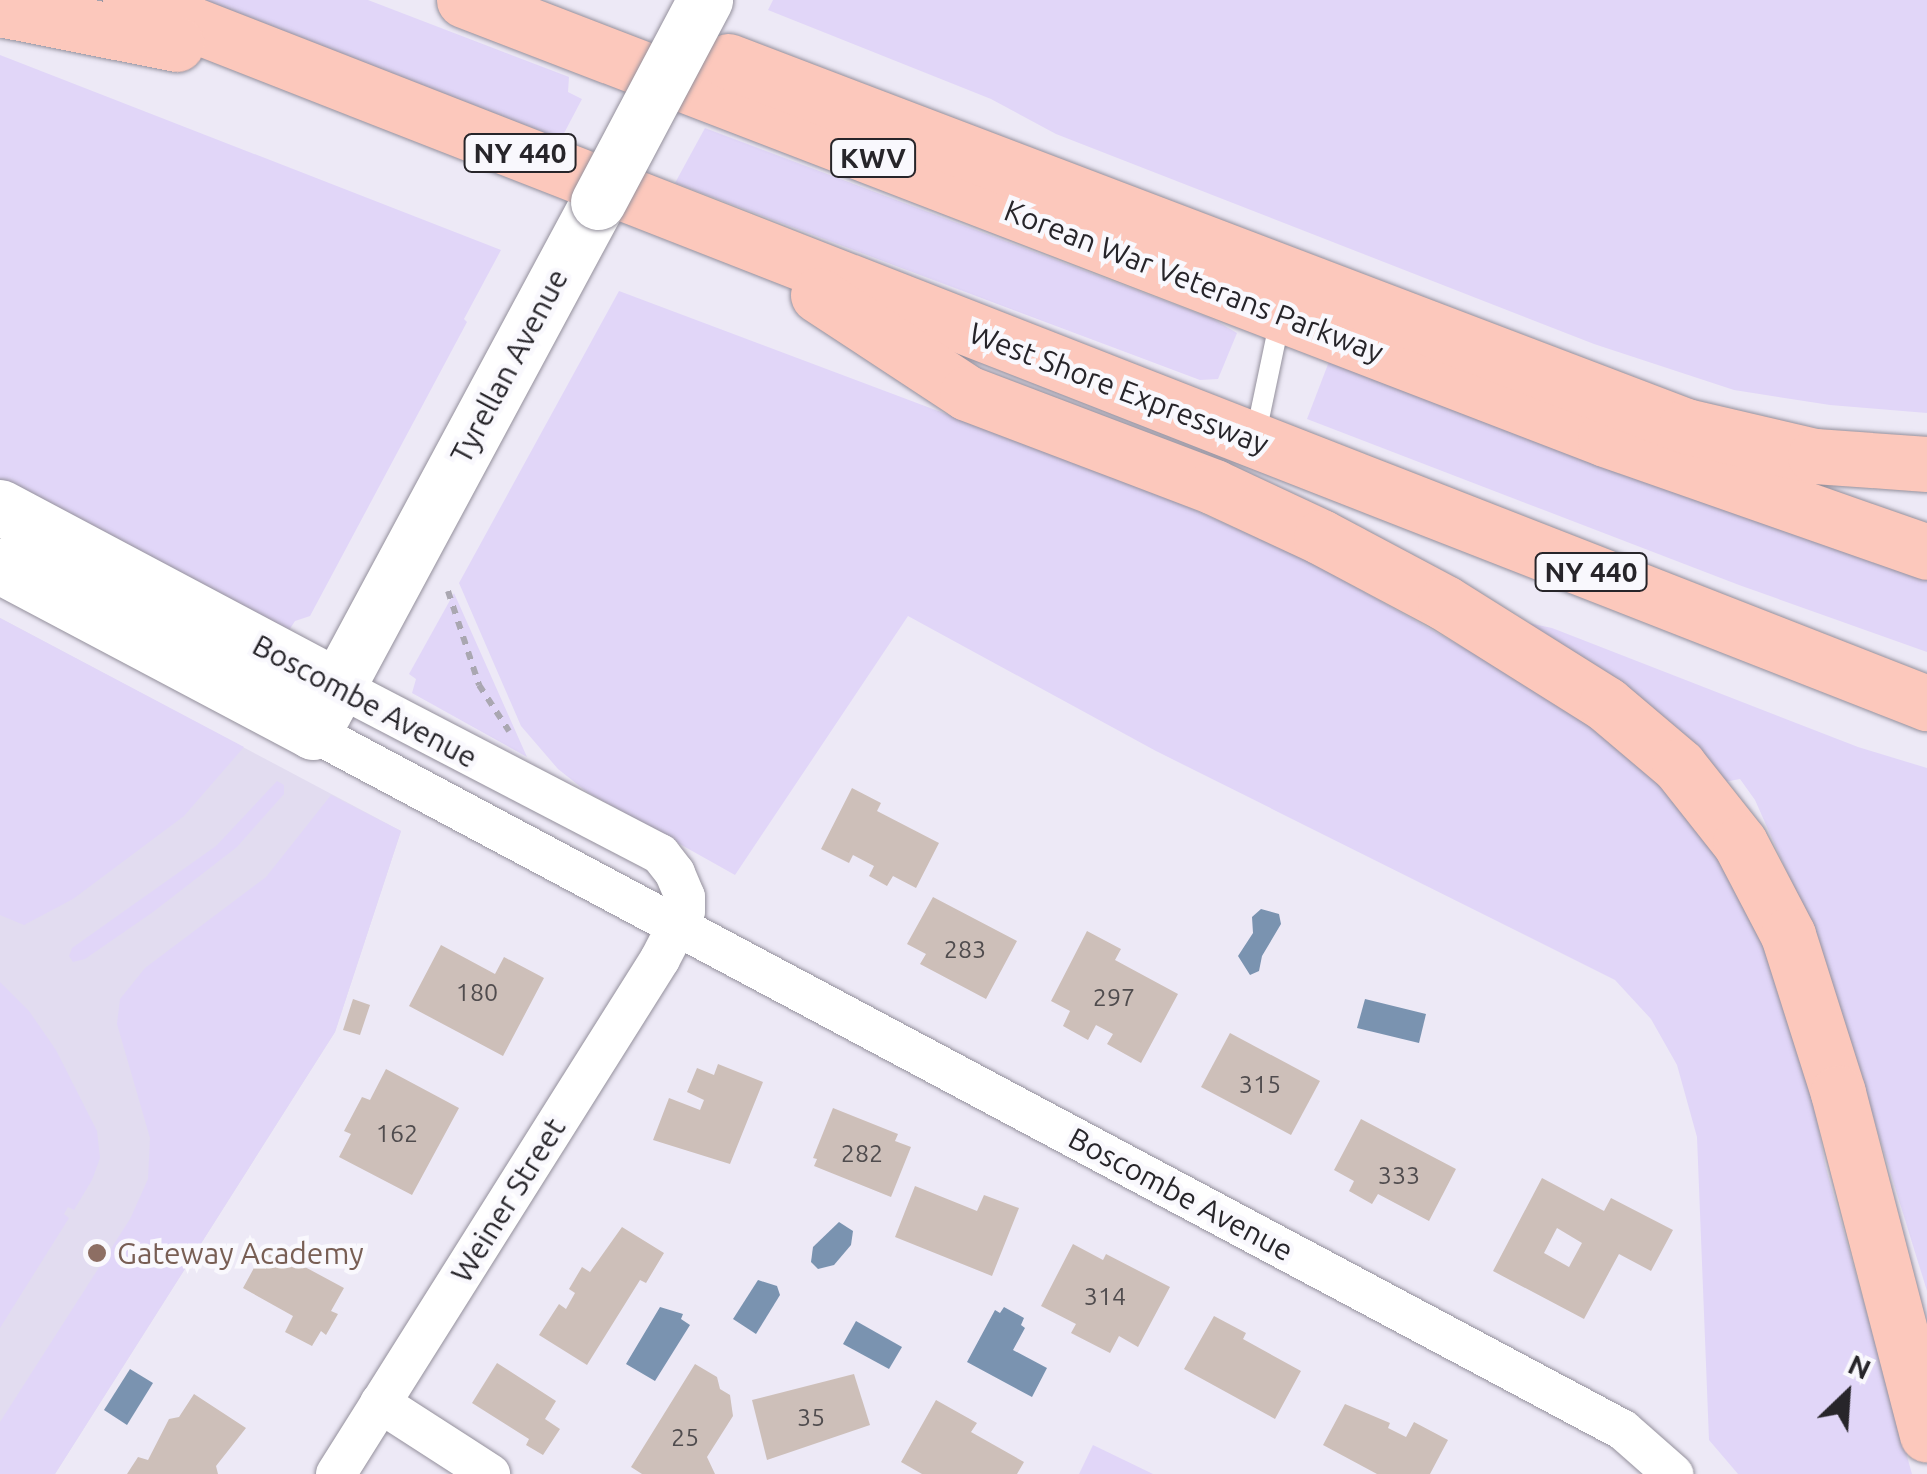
<!DOCTYPE html>
<html>
<head>
<meta charset="utf-8">
<style>
	body { margin:0 }
	#map { position:relative; width:1927px; height:1474px; overflow:hidden; background:#ede9f6; font-family:Ubuntu,sans-serif }
	div>[style] { position:absolute }
	.built>* { inset:0; background:#e2dcf0 }
	.green>* { inset:0; background:#e1d6f8 }
	.water>* { inset:0; background:#7a93b0 }
	.building>* { inset:0; background:#cdbfb9 }
	.path>* { height:6px; margin-top:-3px; transform-origin:0; background:repeating-linear-gradient(90deg,#aaa7b1 0 8px,transparent 0 16px) }
	.roads { filter:drop-shadow(0 0 2px #94909c) drop-shadow(0 0 2px #94909c) }
	.lane>* { height:20px; margin:-10px; padding:0 10px; transform-origin:10px; border-radius:10px; background:#fff }
	.street>* { height:40px; margin:-20px; padding:0 20px; transform-origin:20px; border-radius:20px; background:#fff }
	.secondary>* { height:55px; margin:-27.5px; padding:0 27.5px; transform-origin:27.5px; border-radius:27.5px; background:#fff }
	.highway>* { height:55px; margin:-27.5px; padding:0 27.5px; transform-origin:27.5px; border-radius:27.5px; background:#fcc8bc }
	.bridges { filter:drop-shadow(0 0 2px #94909c) drop-shadow(0 0 2px #94909c) }
	.secondary-bridge>* { height:55px; margin:-27.5px; padding:0 27.5px; transform-origin:27.5px; border-radius:27.5px; background:#fff }
	.dots>* { width:28px; height:28px; translate:-50% -50%; box-sizing:border-box; border:5px solid #f9f8fd; border-radius:50% }
	span { translate:-50% -50%; white-space:nowrap; text-align:center; line-height:1.15; -webkit-text-stroke:9px #f9f8fd; paint-order:stroke }
	.number-label { font-size:25px; color:#504c4e }
	.number-label span { -webkit-text-stroke-width:0 }
	.shield-label span { padding:2px 8px; background:#f9f8fd; border:2px solid; border-radius:8px; -webkit-text-stroke-width:0 }
	.shield-label { font-size:28px; color:#27252a; font-weight:700 }
	.street-label { font-size:30px; color:#27252a }
	.education-label { font-size:30px; color:#785e54 }
	.left { translate:0 -50%; text-align:left }
	.north { position:absolute; left:1797px; top:1344px; width:100px; height:100px; -webkit-text-stroke:8px #f9f8fd; paint-order:stroke; rotate:25deg; font-size:28px; font-weight:700; line-height:40px; text-align:center; color:#27252a }
	.north::after { content:''; display:block; margin:auto; width:35px; height:45px; background:#27252a; clip-path:polygon(50% 0,100% 100%,50% 72%,0 100%) }
</style>
</head>
<body>
<div id="map">
	<div class="built">
		<div style="clip-path:polygon(0 618px,401px 831px,335px 1032px,55px 1474px,0 1474px)"></div>
	</div>
	<div class="green">
		<div style="clip-path:polygon(200px 0,368px 0,569px 77px,568px 92px,582px 99px,561px 139px)"></div>
		<div style="clip-path:polygon(773px 0,1927px 0,1927px 413px,1830px 405px,1734px 390px,1594px 344px,1056px 134px,991px 99px,768px 10px)"></div>
		<div style="clip-path:polygon(0 55px,501px 250px,464px 319px,467px 322px,310px 616px,295px 621px,286px 635px,0 484px)"></div>
		<div style="clip-path:polygon(705px 128px,1213px 319px,1237px 333px,1218px 379px,1200px 380px,675px 183px)"></div>
		<div style="clip-path:polygon(619px 291px,1154px 492px,1307px 560px,1555px 699px,1625px 750px,1684px 808px,1753px 913px,1805px 1058px,1826px 1168px,1912px 1474px,1738px 1474px,1709px 1440px,1697px 1137px,1677px 1065px,1651px 1019px,1615px 980px,1156px 751px,908px 616px,735px 875px,587px 792px,558px 769px,521px 726px,459px 583px)"></div>
		<div style="clip-path:polygon(1330px 359px,1927px 572px,1927px 652px,1739px 585px,1307px 419px)"></div>
		<div style="clip-path:polygon(454px 593px,527px 757px,412px 693px,416px 679px,409px 674px)"></div>
		<div style="clip-path:polygon(0 618px,244px 747px,184px 816px,73px 899px,24px 925px,0 915px)"></div>
		<div style="clip-path:polygon(1519px 621px,1552px 628px,1858px 747px,1927px 768px,1927px 1291px,1822px 951px,1755px 800px,1740px 779px,1719px 783px)"></div>
		<div style="clip-path:polygon(277px 781px,284px 785px,284px 794px,237px 847px,153px 912px,85px 959px,73px 962px,69px 956px,72px 948px,216px 846px)"></div>
		<div style="clip-path:polygon(331px 795px,401px 831px,335px 1032px,55px 1474px,0 1474px,0 1422px,130px 1219px,148px 1179px,150px 1138px,117px 1024px,120px 999px,145px 968px,266px 877px)"></div>
		<div style="clip-path:polygon(0 982px,29px 1011px,56px 1050px,97px 1131px,100px 1158px,92px 1180px,74px 1210px,68px 1207px,64px 1214px,69px 1218px,0 1328px)"></div>
		<div style="clip-path:polygon(1093px 1445px,1153px 1474px,1079px 1474px)"></div>
	</div>
	<div class="water">
		<div style="clip-path:polygon(1261px 909px,1279px 914px,1281px 924px,1262px 956px,1259px 971px,1250px 975px,1238px 956px,1253px 933px,1252px 917px)"></div>
		<div style="clip-path:polygon(1365px 999px,1426px 1014px,1419px 1043px,1357px 1028px)"></div>
		<div style="clip-path:polygon(839px 1222px,853px 1231px,851px 1245px,834px 1265px,818px 1269px,811px 1262px,813px 1247px)"></div>
		<div style="clip-path:polygon(758px 1280px,777px 1286px,780px 1295px,756px 1334px,733px 1319px)"></div>
		<div style="clip-path:polygon(660px 1307px,683px 1314px,681px 1319px,690px 1325px,655px 1381px,626px 1364px)"></div>
		<div style="clip-path:polygon(1004px 1307px,1024px 1318px,1021px 1325px,1025px 1328px,1013px 1350px,1047px 1368px,1032px 1397px,967px 1362px,995px 1310px,1000px 1313px)"></div>
		<div style="clip-path:polygon(856px 1321px,902px 1347px,889px 1369px,843px 1344px)"></div>
		<div style="clip-path:polygon(130px 1369px,153px 1383px,127px 1425px,104px 1410px)"></div>
	</div>
	<div class="building">
		<div style="clip-path:polygon(852px 788px,881px 803px,877px 811px,939px 843px,916px 888px,893px 876px,887px 886px,869px 876px,874px 866px,853px 855px,849px 863px,821px 849px)"></div>
		<div style="clip-path:polygon(933px 897px,1017px 941px,986px 999px,920px 964px,926px 954px,907px 944px)"></div>
		<div style="clip-path:polygon(1087px 931px,1121px 949px,1115px 960px,1178px 994px,1141px 1063px,1107px 1044px,1113px 1034px,1096px 1025px,1088px 1040px,1063px 1026px,1070px 1011px,1051px 1001px)"></div>
		<div style="clip-path:polygon(441px 945px,495px 974px,504px 957px,544px 978px,503px 1056px,409px 1006px)"></div>
		<div style="clip-path:polygon(353px 999px,370px 1005px,360px 1035px,343px 1030px)"></div>
		<div style="clip-path:polygon(1230px 1033px,1320px 1081px,1291px 1135px,1201px 1087px)"></div>
		<div style="clip-path:polygon(718px 1064px,763px 1082px,730px 1164px,653px 1140px,669px 1098px,700px 1110px,704px 1100px,687px 1092px,697px 1068px,714px 1075px)"></div>
		<div style="clip-path:polygon(386px 1069px,459px 1108px,412px 1195px,339px 1157px,351px 1134px,344px 1131px,362px 1097px,370px 1100px)"></div>
		<div style="clip-path:polygon(833px 1108px,898px 1134px,895px 1141px,911px 1147px,891px 1197px,814px 1166px,817px 1159px,813px 1158px)"></div>
		<div style="clip-path:polygon(1361px 1119px,1456px 1169px,1429px 1221px,1378px 1194px,1372px 1204px,1349px 1191px,1354px 1181px,1334px 1170px)"></div>
		<div style="clip-path:polygon(evenodd,1542px 1178px,1604px 1211px,1611px 1198px,1673px 1230px,1651px 1271px,1619px 1254px,1584px 1319px,1493px 1271px,1542px 1178px,1557px 1228px,1582px 1243px,1569px 1267px,1544px 1253px,1557px 1228px)"></div>
		<div style="clip-path:polygon(915px 1186px,977px 1211px,984px 1195px,1019px 1208px,992px 1276px,895px 1237px)"></div>
		<div style="clip-path:polygon(622px 1227px,664px 1253px,646px 1283px,640px 1280px,587px 1365px,539px 1335px,559px 1304px,566px 1309px,575px 1293px,569px 1289px,582px 1267px,590px 1272px)"></div>
		<div style="clip-path:polygon(1073px 1244px,1103px 1260px,1106px 1254px,1170px 1287px,1138px 1347px,1119px 1336px,1110px 1353px,1071px 1333px,1076px 1324px,1041px 1306px)"></div>
		<div style="clip-path:polygon(266px 1246px,344px 1288px,331px 1311px,338px 1314px,326px 1335px,321px 1331px,312px 1346px,285px 1332px,293px 1316px,243px 1288px)"></div>
		<div style="clip-path:polygon(1214px 1316px,1246px 1333px,1243px 1339px,1301px 1371px,1275px 1419px,1184px 1369px)"></div>
		<div style="clip-path:polygon(497px 1363px,556px 1401px,545px 1419px,560px 1429px,543px 1455px,526px 1445px,529px 1439px,472px 1403px)"></div>
		<div style="clip-path:polygon(695px 1364px,717px 1377px,720px 1389px,730px 1395px,733px 1416px,707px 1457px,715px 1474px,642px 1474px,631px 1467px)"></div>
		<div style="clip-path:polygon(854px 1374px,870px 1425px,767px 1460px,752px 1400px)"></div>
		<div style="clip-path:polygon(194px 1394px,246px 1428px,216px 1466px,218px 1474px,127px 1474px,138px 1457px,148px 1460px,169px 1419px,179px 1417px)"></div>
		<div style="clip-path:polygon(936px 1400px,977px 1423px,971px 1432px,1024px 1462px,1017px 1474px,922px 1474px,901px 1462px)"></div>
		<div style="clip-path:polygon(1345px 1404px,1390px 1423px,1388px 1428px,1406px 1437px,1414px 1422px,1448px 1440px,1430px 1474px,1377px 1474px,1323px 1445px)"></div>
	</div>
	<div class="path">
		<div style="left:448px;top:591px;width:99px;rotate:71.7deg"></div>
		<div style="left:479px;top:685px;width:55px;rotate:56.9deg"></div>
	</div>
	<div class="roads">
		<div class="lane">
			<div style="left:1255px;top:438px;width:126px;rotate:-78.1deg"></div>
		</div>
		<div class="street">
			<div style="left:313px;top:732px;width:1484px;rotate:28.05deg"></div>
			<div style="left:1623px;top:1430px;width:67px;rotate:41.3deg"></div>
			<div style="left:380px;top:1403px;width:131px;rotate:32.8deg"></div>
			<div style="left:336px;top:1474px;width:608px;rotate:-57.82deg"></div>
			<div style="left:660px;top:959px;width:54px;rotate:-62.5deg"></div>
			<div style="left:685px;top:911px;width:14px;rotate:-90deg"></div>
			<div style="left:685px;top:897px;width:26px;rotate:-113deg"></div>
			<div style="left:675px;top:873px;width:24px;rotate:-128deg"></div>
			<div style="left:660px;top:854px;width:364px;rotate:-152.5deg"></div>
		</div>
		<div class="secondary">
			<div style="left:0;top:507px;width:382px;rotate:28deg"></div>
			<div style="left:0;top:566px;width:354px;rotate:27.9deg"></div>
			<div style="left:313px;top:732px;width:602px;rotate:-61.73deg"></div>
		</div>
		<div class="highway">
			<div style="left:130px;top:0;width:1930px;rotate:21.37deg"></div>
			<div style="left:464px;top:0;width:1223px;rotate:21.04deg"></div>
			<div style="left:1605px;top:439px;width:341px;rotate:19.3deg"></div>
			<div style="left:0;top:9px;width:180px;rotate:11.2deg"></div>
			<div style="left:728px;top:61px;width:1025px;rotate:20.86deg"></div>
			<div style="left:1686px;top:426px;width:132px;rotate:13.1deg"></div>
			<div style="left:1815px;top:456px;width:112px;rotate:4.1deg"></div>
			<div style="left:818px;top:295px;width:178px;rotate:33.3deg"></div>
			<div style="left:967px;top:393px;width:264px;rotate:20.8deg"></div>
			<div style="left:1214px;top:487px;width:118px;rotate:25deg"></div>
			<div style="left:1321px;top:537px;width:140px;rotate:28deg"></div>
			<div style="left:1445px;top:603px;width:190px;rotate:32.1deg"></div>
			<div style="left:1606px;top:704px;width:96px;rotate:40.3deg"></div>
			<div style="left:1679px;top:766px;width:98px;rotate:51.6deg"></div>
			<div style="left:1740px;top:843px;width:104px;rotate:62.4deg"></div>
			<div style="left:1788px;top:935px;width:166px;rotate:72.4deg"></div>
			<div style="left:1838px;top:1093px;width:353px;rotate:75.4deg"></div>
		</div>
	</div>
	<div class="bridges">
		<div class="secondary-bridge">
			<div style="left:598px;top:202px;width:229px;rotate:-62.1deg"></div>
		</div>
	</div>
	<div class="dots">
		<div style="left:97px;top:1253px;background:#8d6e63"></div>
	</div>
	<div class="number-label">
		<span style="left:965px;top:949px">283</span>
		<span style="left:477px;top:992px">180</span>
		<span style="left:1114px;top:997px">297</span>
		<span style="left:1260px;top:1084px">315</span>
		<span style="left:397px;top:1133px">162</span>
		<span style="left:862px;top:1153px">282</span>
		<span style="left:1399px;top:1175px">333</span>
		<span style="left:1105px;top:1296px">314</span>
		<span style="left:811px;top:1417px">35</span>
		<span style="left:685px;top:1437px">25</span>
	</div>
	<div class="shield-label">
		<span style="left:520px;top:153px">NY 440</span>
		<span style="left:873px;top:158px">KWV</span>
		<span style="left:1591px;top:572px">NY 440</span>
	</div>
	<div class="street-label">
		<span style="left:1194px;top:281px;rotate:21deg">Korean War Veterans Parkway</span>
		<span style="left:509px;top:366px;rotate:-62deg">Tyrellan Avenue</span>
		<span style="left:1119px;top:388px;rotate:21deg">West Shore Expressway</span>
		<span style="left:365px;top:701px;rotate:28deg">Boscombe Avenue</span>
		<span style="left:1181px;top:1194px;rotate:28deg">Boscombe Avenue</span>
		<span style="left:508px;top:1200px;rotate:-58deg">Weiner Street</span>
	</div>
	<div class="education-label">
		<span class="left" style="left:117px;top:1253px">Gateway Academy</span>
	</div>
	<div class="north">N</div>
</div>
</body>
</html>
